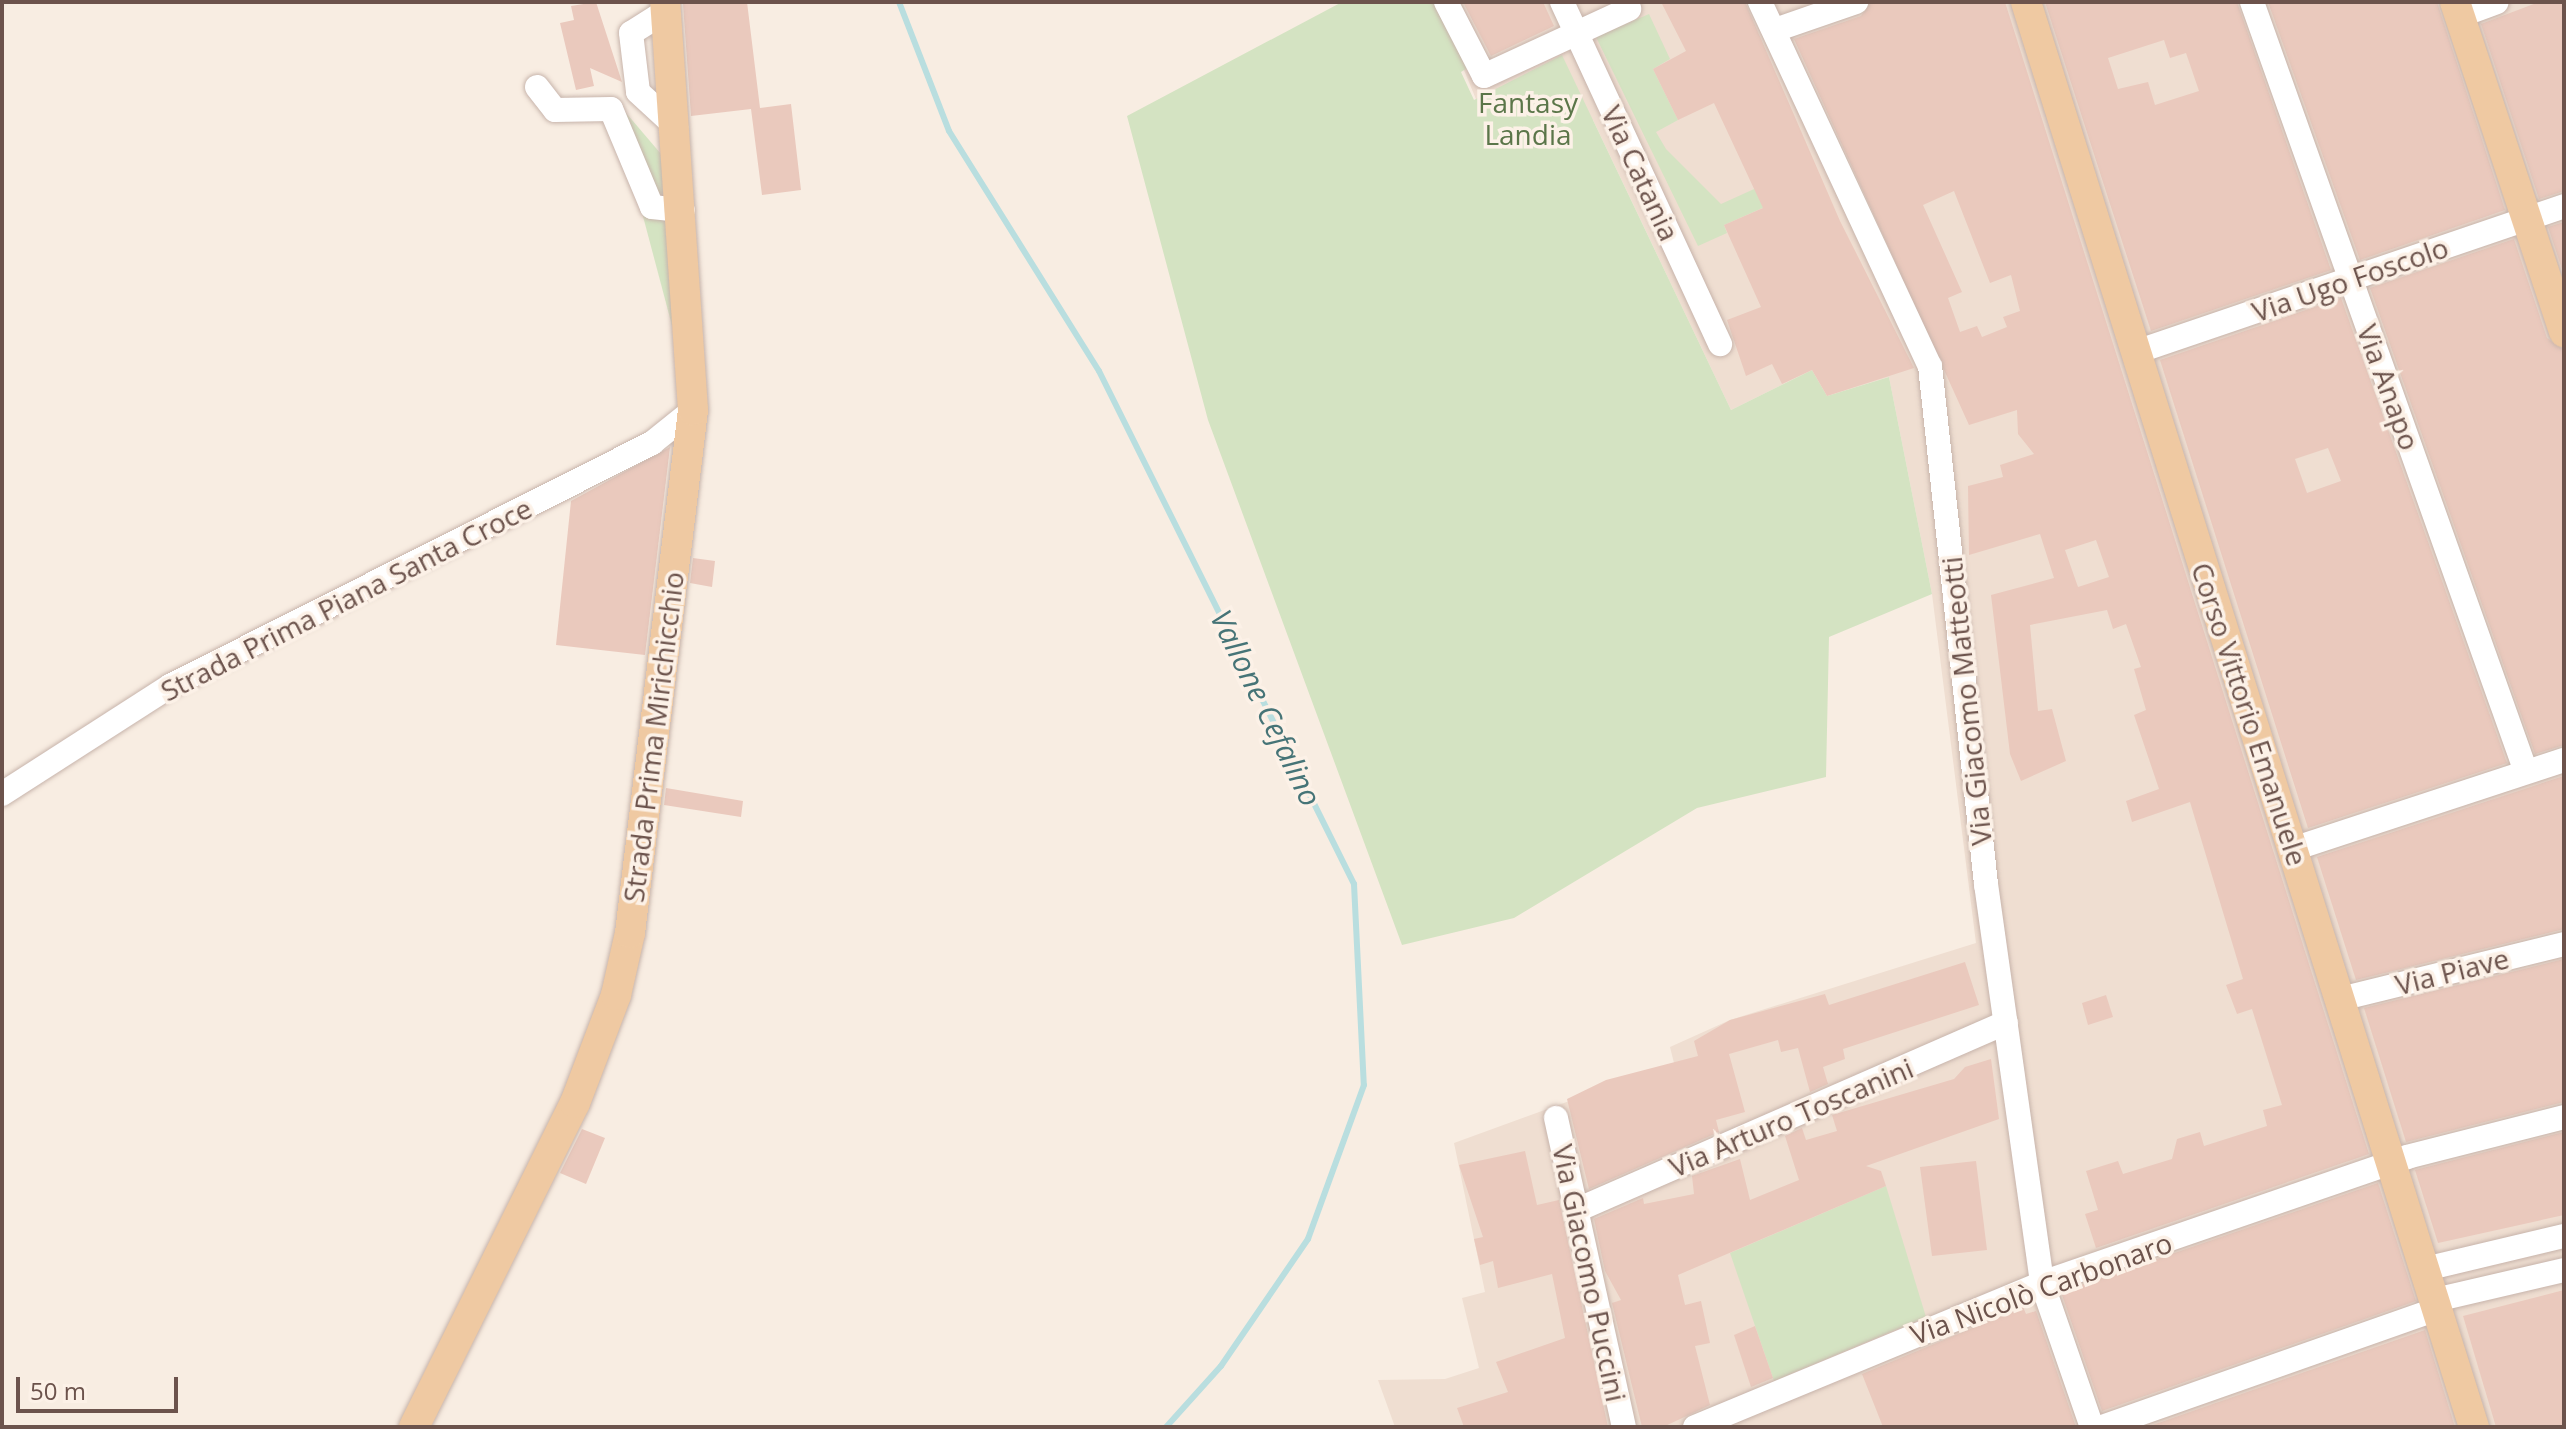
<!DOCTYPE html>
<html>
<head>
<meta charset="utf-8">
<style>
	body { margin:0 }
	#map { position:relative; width:2566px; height:1429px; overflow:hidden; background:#f8ede2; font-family:"Open Sans",sans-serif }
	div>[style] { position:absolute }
	.residential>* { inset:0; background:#efded1 }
	.green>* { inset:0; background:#d4e3c2 }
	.stream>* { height:6px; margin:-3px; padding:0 3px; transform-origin:3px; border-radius:3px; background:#b9dedf }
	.building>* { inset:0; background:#eac9bd }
	.roads { filter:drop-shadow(0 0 2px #c7b4ab) drop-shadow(0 0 2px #c7b4ab) }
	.minor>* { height:24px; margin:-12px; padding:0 12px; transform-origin:12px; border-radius:12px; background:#fff }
	.major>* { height:30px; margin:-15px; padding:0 15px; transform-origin:15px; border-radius:15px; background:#efc9a2 }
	span { translate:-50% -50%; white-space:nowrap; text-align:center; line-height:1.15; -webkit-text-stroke:7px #fcf1e7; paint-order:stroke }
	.park-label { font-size:28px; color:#5b7649 }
	.street-label { font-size:28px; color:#6c534c }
	.water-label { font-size:30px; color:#467477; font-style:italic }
	.frame { position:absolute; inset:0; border:4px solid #6c534c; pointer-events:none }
	.scale { position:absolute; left:16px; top:1377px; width:162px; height:36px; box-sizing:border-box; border:4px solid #6c534c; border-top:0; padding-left:10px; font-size:24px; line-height:28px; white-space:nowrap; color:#6c534c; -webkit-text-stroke:6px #fcf1e7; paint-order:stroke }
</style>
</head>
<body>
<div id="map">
	<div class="residential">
		<div style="clip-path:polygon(1436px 2px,2564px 2px,2564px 1427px,1395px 1427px,1378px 1380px,1445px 1379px,1479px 1368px,1462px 1298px,1485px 1292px,1454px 1143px,1674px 1063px,1670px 1047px,1730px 1020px,1976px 943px,1932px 594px,1889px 377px,1827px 396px,1812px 370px,1731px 410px,1593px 120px,1510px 182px)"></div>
	</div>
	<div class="green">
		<div style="clip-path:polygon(1342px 2px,1436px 2px,1469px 67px,1461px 72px,1474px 100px,1562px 55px,1731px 410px,1812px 370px,1827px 396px,1889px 377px,1932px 594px,1829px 637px,1826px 777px,1697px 808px,1514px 918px,1402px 945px,1208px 420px,1127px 116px)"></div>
		<div style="clip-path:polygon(1649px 14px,1670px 59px,1653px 69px,1678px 120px,1656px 132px,1666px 149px,1721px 204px,1774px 180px,1783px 199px,1724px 225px,1727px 233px,1698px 246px,1596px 37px)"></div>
		<div style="clip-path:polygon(615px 100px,661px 154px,667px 191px,660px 203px)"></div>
		<div style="clip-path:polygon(640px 205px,671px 219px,679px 352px)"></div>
		<div style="clip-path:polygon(1886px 1186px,1926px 1317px,1774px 1381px,1730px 1253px)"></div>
	</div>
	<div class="stream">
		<div style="left:899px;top:2px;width:138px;rotate:68.8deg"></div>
		<div style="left:949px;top:131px;width:283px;rotate:58deg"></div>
		<div style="left:1099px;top:371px;width:573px;rotate:63.57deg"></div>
		<div style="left:1354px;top:884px;width:201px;rotate:87.2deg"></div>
		<div style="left:1364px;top:1085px;width:164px;rotate:110deg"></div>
		<div style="left:1308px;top:1239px;width:154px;rotate:124.4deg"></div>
		<div style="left:1221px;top:1366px;width:82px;rotate:132deg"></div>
	</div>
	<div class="building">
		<div style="clip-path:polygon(596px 2px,622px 82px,590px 68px,594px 86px,576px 90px,560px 23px,574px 20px,571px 6px)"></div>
		<div style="clip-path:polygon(747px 2px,760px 108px,791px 104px,801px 190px,762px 195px,751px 109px,691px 116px,683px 4px)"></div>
		<div style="clip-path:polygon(1463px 2px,1543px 2px,1554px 26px,1491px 56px)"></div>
		<div style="clip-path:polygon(1661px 2px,1745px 2px,1840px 221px,1914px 368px,1827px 396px,1812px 370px,1782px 384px,1772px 364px,1746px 376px,1727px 320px,1761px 307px,1724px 225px,1763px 208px,1714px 103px,1678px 120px,1653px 69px,1686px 51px)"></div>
		<div style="clip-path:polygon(evenodd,1871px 2px,2005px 2px,2369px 1154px,2096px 1248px,2085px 1214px,2098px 1210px,2086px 1171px,2118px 1161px,2123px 1174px,2172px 1159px,2177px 1139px,2200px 1132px,2204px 1146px,2267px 1126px,2263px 1110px,2282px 1105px,2252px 1009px,2237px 1014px,2226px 985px,2243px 979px,2190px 802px,2132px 822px,2126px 801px,2159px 789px,2134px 715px,2146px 710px,2134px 669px,2141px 667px,2126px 624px,2113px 629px,2107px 610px,2030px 625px,2038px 711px,2052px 709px,2066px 761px,2021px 781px,2010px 754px,1991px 595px,2054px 578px,2040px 534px,1969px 555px,1968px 486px,2003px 477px,2000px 465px,2034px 454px,2018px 434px,2017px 410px,1969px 425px,1794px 39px,1861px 16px,1871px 2px,1954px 191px,1990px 283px,2011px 275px,2020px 311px,2003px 317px,2007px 327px,1982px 337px,1977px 326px,1960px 332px,1948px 298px,1962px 292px,1923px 205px,1954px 191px,1871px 2px,2096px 540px,2109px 577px,2078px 587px,2065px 550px,2096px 540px)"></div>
		<div style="clip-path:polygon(evenodd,2045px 2px,2237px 2px,2331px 270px,2151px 331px,2045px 2px,2164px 40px,2170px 58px,2186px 53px,2199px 91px,2155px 105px,2148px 82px,2118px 89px,2108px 58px,2164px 40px)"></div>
		<div style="clip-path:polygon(2268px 2px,2437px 2px,2505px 210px,2360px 260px)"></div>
		<div style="clip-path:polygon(2539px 2px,2564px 2px,2564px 191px,2539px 199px,2481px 24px)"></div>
		<div style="clip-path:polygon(2564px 222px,2564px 275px,2548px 227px)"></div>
		<div style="clip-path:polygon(2514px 239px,2547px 338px,2564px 350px,2564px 745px,2535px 754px,2370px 288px)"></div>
		<div style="clip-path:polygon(evenodd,2341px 298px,2507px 763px,2308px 828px,2160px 360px,2341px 298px,2328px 448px,2341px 481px,2307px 493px,2295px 459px,2328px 448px)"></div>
		<div style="clip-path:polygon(670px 447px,645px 655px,556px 645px,571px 501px)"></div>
		<div style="clip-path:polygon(693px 558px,715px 561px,712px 587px,690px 583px)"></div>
		<div style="clip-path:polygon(2564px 776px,2564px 929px,2356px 980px,2317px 857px)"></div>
		<div style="clip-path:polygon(666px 788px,743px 801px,741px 817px,664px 805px)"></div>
		<div style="clip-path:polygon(2564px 959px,2564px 1102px,2406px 1142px,2364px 1008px)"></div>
		<div style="clip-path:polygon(1965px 962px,1979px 1005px,1843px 1049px,1845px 1059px,1823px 1067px,1828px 1084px,1810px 1092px,1798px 1048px,1781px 1052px,1778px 1040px,1729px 1054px,1745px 1112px,1716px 1120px,1719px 1132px,1589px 1189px,1567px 1099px,1606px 1080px,1698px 1056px,1694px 1041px,1730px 1020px,1825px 994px,1829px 1005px)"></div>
		<div style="clip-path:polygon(2106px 995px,2113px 1017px,2088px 1025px,2082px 1003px)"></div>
		<div style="clip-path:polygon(1991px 1059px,1999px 1119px,1866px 1166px,1881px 1171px,1886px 1186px,1678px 1275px,1685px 1305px,1701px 1301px,1710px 1343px,1695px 1346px,1710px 1405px,1663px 1427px,1642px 1427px,1612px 1303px,1621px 1300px,1605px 1271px,1594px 1219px,1643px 1198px,1644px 1204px,1694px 1194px,1692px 1176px,1740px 1159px,1750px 1200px,1799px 1180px,1785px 1136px,1802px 1128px,1806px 1140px,1837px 1131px,1832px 1115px,1954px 1079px,1965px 1067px)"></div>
		<div style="clip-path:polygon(582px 1129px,605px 1138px,586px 1184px,560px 1173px)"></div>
		<div style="clip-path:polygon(2564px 1132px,2564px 1215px,2438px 1243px,2415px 1170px)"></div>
		<div style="clip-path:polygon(1525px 1151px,1537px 1205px,1559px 1200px,1608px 1427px,1464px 1427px,1457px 1408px,1508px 1392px,1496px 1362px,1565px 1338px,1552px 1274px,1498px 1288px,1493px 1261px,1480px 1265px,1474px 1239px,1483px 1237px,1459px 1165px)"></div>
		<div style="clip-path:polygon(1976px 1161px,1987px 1250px,1932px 1256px,1920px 1167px)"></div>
		<div style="clip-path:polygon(2378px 1183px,2416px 1301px,2102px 1411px,2061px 1292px)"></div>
		<div style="clip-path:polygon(2564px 1290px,2564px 1427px,2496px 1427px,2463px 1316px)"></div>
		<div style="clip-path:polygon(2023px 1307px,2026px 1314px,2036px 1311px,2076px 1427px,1883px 1427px,1862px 1374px)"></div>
		<div style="clip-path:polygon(1755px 1326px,1773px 1378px,1751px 1387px,1734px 1335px)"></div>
		<div style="clip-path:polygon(2425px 1330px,2455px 1427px,2147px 1427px)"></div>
	</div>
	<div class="roads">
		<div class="minor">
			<div style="left:1446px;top:2px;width:83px;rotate:62.8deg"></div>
			<div style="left:1484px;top:76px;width:160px;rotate:-24.8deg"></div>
			<div style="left:1562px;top:2px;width:377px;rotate:65.2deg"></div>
			<div style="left:1760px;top:2px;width:402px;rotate:65deg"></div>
			<div style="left:1930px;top:366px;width:521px;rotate:83.83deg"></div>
			<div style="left:1986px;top:884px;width:403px;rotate:82deg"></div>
			<div style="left:2042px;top:1283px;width:152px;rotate:70.9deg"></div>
			<div style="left:2252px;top:2px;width:817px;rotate:70.41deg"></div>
			<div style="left:666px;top:11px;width:41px;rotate:147.8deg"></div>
			<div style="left:631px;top:33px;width:59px;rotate:83.2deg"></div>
			<div style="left:638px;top:92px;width:52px;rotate:42.6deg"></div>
			<div style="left:2459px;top:16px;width:40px;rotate:-20.2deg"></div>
			<div style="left:1775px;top:30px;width:86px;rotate:-19.1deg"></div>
			<div style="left:537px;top:87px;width:29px;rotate:52deg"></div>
			<div style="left:555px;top:110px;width:56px;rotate:-1deg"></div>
			<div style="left:611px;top:109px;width:106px;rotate:67.3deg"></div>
			<div style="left:652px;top:207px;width:31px;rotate:6deg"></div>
			<div style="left:2136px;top:352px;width:452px;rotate:-18.8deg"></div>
			<div style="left:2px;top:794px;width:200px;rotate:-32.7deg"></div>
			<div style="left:170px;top:686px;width:540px;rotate:-26.75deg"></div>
			<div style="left:652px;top:443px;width:53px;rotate:-38.8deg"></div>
			<div style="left:2293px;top:849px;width:285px;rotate:-18.2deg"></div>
			<div style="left:2340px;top:999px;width:231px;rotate:-13.8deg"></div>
			<div style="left:1556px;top:1118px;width:316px;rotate:77.6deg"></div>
			<div style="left:1577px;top:1210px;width:468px;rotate:-23.6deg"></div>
			<div style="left:2425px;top:1269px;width:143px;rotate:-13.4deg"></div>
			<div style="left:2435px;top:1300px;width:132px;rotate:-13.1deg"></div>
			<div style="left:1695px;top:1427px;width:376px;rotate:-22.5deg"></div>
			<div style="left:2042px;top:1283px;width:386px;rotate:-19deg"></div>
			<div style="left:2407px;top:1157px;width:162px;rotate:-14.3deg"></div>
			<div style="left:2102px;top:1427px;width:356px;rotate:-19.4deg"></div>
		</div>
		<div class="major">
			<div style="left:2026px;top:2px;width:1494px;rotate:72.55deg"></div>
			<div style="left:2455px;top:2px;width:348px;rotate:71.7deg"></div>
			<div style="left:414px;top:1427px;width:362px;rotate:-63.6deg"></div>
			<div style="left:575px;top:1103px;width:116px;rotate:-69.2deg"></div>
			<div style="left:616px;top:995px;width:64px;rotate:-77.3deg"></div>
			<div style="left:630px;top:933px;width:527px;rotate:-83.13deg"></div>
			<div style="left:693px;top:410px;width:409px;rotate:-93.9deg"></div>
		</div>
	</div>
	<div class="park-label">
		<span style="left:1528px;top:118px">Fantasy<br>Landia</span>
	</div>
	<div class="street-label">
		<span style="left:1641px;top:173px;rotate:65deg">Via Catania</span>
		<span style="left:2350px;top:279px;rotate:-19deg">Via Ugo Foscolo</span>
		<span style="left:2389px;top:387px;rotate:70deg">Via Anapo</span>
		<span style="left:346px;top:599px;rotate:-27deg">Strada Prima Piana Santa Croce</span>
		<span style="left:1966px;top:701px;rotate:-96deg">Via Giacomo Matteotti</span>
		<span style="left:2250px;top:714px;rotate:72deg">Corso Vittorio Emanuele</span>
		<span style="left:653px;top:737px;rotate:-83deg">Strada Prima Mirichicchio</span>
		<span style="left:2452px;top:971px;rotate:-14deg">Via Piave</span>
		<span style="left:1791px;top:1117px;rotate:-23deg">Via Arturo Toscanini</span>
		<span style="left:1590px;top:1273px;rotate:78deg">Via Giacomo Puccini</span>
		<span style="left:2041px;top:1288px;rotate:-20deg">Via Nicolò Carbonaro</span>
	</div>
	<div class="water-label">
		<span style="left:1266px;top:708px;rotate:64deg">Vallone Cefalino</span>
	</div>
	<div class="frame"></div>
	<div class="scale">50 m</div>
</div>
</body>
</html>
